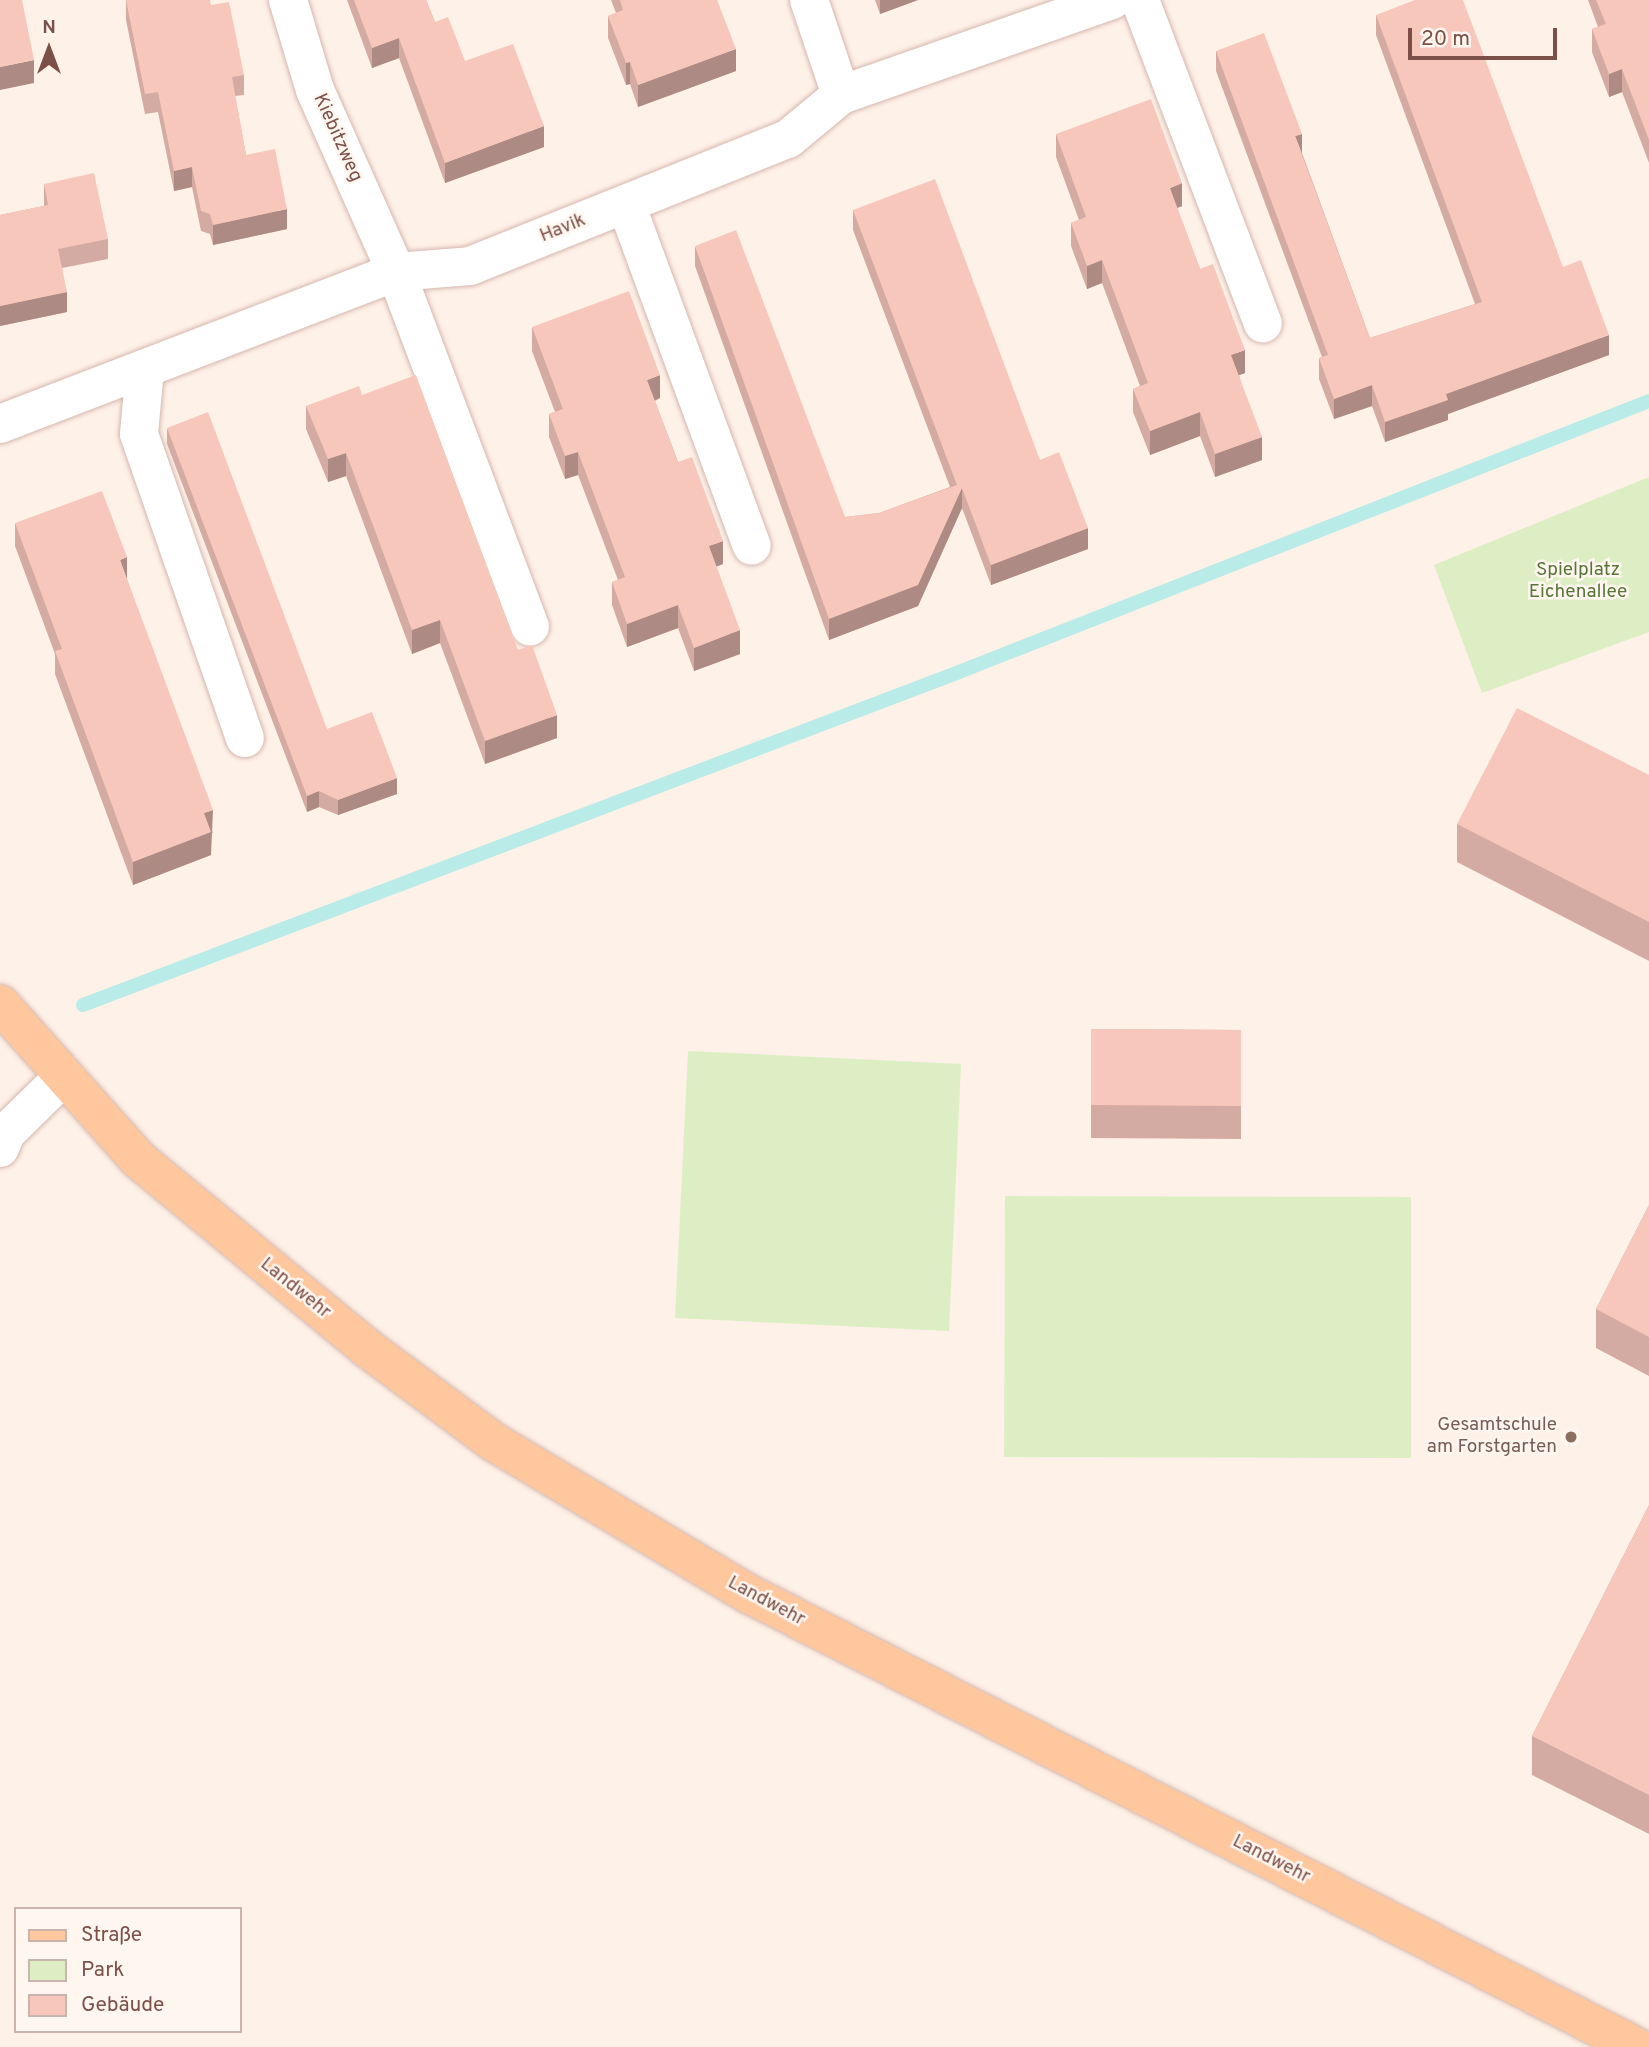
<!DOCTYPE html>
<html>
<head>
<meta charset="utf-8">
<style>
	body { margin:0 }
	#map { position:relative; width:1649px; height:2047px; overflow:hidden; background:#fef1e7; font-family:Overpass,sans-serif }
	div>[style] { position:absolute }
	.green>* { inset:0; background:#deeec4 }
	.stream>* { height:14px; margin:-7px; padding:0 7px; transform-origin:7px; border-radius:7px; background:#b9ebe8 }
	.roads { filter:drop-shadow(0 0 2px #d5b7ae) drop-shadow(0 0 2px #d5b7ae) }
	.minor>* { height:38px; margin:-19px; padding:0 19px; transform-origin:19px; border-radius:19px; background:#fff }
	.major>* { height:38px; margin:-19px; padding:0 19px; transform-origin:19px; border-radius:19px; background:#ffc79e }
	.wall>* { inset:0; background:#d4aba2 }
	.shaded-wall>* { inset:0; background:#ad8b84 }
	.building>* { inset:0; background:#f7c7bc }
	.dots>* { width:19px; height:19px; translate:-50% -50%; box-sizing:border-box; border:4px solid #fff6f0; border-radius:50% }
	span { translate:-50% -50%; white-space:nowrap; text-align:center; line-height:1.15; -webkit-text-stroke:5px #fff6f0; paint-order:stroke }
	.street-label { font-size:19px; color:#7c5048 }
	.park-label { font-size:19px; color:#587639 }
	.education-label { font-size:19px; color:#785e54 }
	.right { translate:-100% -50%; text-align:right }
	.legend { position:absolute; left:14px; top:1907px; width:228px; height:126px; box-sizing:border-box; background:#fff6f0; border:2px solid #cbb4ad; margin:0; padding:9px 12px; list-style:none; font-size:21px; color:#7c5048 }
	.legend li { display:flex; align-items:center; gap:14px; height:35px }
	.legend b { width:35px; border:2px solid #cbb4ad }
	.north { position:absolute; left:14px; top:14px; width:70px; height:70px; -webkit-text-stroke:5px #fff6f0; paint-order:stroke; rotate:0deg; font-size:19px; font-weight:700; line-height:28px; text-align:center; color:#7c5048 }
	.north::after { content:''; display:block; margin:auto; width:24px; height:32px; background:#7c5048; clip-path:polygon(50% 0,100% 100%,50% 72%,0 100%) }
	.scale { position:absolute; left:1408px; top:28px; width:149px; height:32px; box-sizing:border-box; border:4px solid #7c5048; border-top:0; padding-left:9px; font-size:21px; line-height:24px; white-space:nowrap; color:#7c5048; -webkit-text-stroke:5px #fff6f0; paint-order:stroke }
</style>
</head>
<body>
<div id="map">
	<div class="green">
		<div style="clip-path:polygon(1649px 477px,1649px 632px,1482px 693px,1434px 565px)"></div>
		<div style="clip-path:polygon(688px 1051px,961px 1064px,949px 1331px,675px 1318px)"></div>
		<div style="clip-path:polygon(1005px 1196px,1411px 1197px,1411px 1458px,1004px 1457px)"></div>
	</div>
	<div class="stream">
		<div style="left:83px;top:1005px;width:937px;rotate:-20.81deg"></div>
		<div style="left:959px;top:672px;width:741px;rotate:-21.44deg"></div>
	</div>
	<div class="roads">
		<div class="minor">
			<div style="left:288px;top:0;width:94px;rotate:73.3deg"></div>
			<div style="left:315px;top:90px;width:199px;rotate:66deg"></div>
			<div style="left:396px;top:272px;width:379px;rotate:69.3deg"></div>
			<div style="left:809px;top:0;width:100px;rotate:71.4deg"></div>
			<div style="left:1140px;top:0;width:346px;rotate:69.2deg"></div>
			<div style="left:626px;top:204px;width:364px;rotate:69.8deg"></div>
			<div style="left:145px;top:369px;width:65px;rotate:95.3deg"></div>
			<div style="left:139px;top:434px;width:322px;rotate:70.8deg"></div>
			<div style="left:0;top:424px;width:424px;rotate:-21deg"></div>
			<div style="left:396px;top:272px;width:74px;rotate:-4.6deg"></div>
			<div style="left:470px;top:266px;width:342px;rotate:-21.8deg"></div>
			<div style="left:788px;top:139px;width:69px;rotate:-39.7deg"></div>
			<div style="left:841px;top:95px;width:287px;rotate:-19.3deg"></div>
			<div style="left:0;top:1148px;width:16px;rotate:-68deg"></div>
			<div style="left:6px;top:1133px;width:80px;rotate:-44.5deg"></div>
		</div>
		<div class="major">
			<div style="left:0;top:1004px;width:209px;rotate:48.3deg"></div>
			<div style="left:139px;top:1160px;width:296px;rotate:39.5deg"></div>
			<div style="left:367px;top:1348px;width:156px;rotate:36.6deg"></div>
			<div style="left:492px;top:1441px;width:297px;rotate:30.8deg"></div>
			<div style="left:747px;top:1593px;width:999px;rotate:27.03deg"></div>
		</div>
	</div>
	<div class="wall">
		<div style="clip-path:polygon(126px 0,211px 5px,244px 75px,244px 95px,235px 96px,246px 155px,287px 229px,213px 245px,210px 234px,201px 231px,192px 187px,174px 191px,158px 112px,145px 114px,126px 20px)"></div>
		<div style="clip-path:polygon(347px 0,426px 0,435px 22px,465px 61px,544px 147px,445px 183px,399px 58px,372px 68px)"></div>
		<div style="clip-path:polygon(611px 0,717px 0,736px 71px,638px 107px,630px 84px,626px 85px,608px 38px,608px 16px,616px 13px)"></div>
		<div style="clip-path:polygon(875px 0,918px 0,880px 14px)"></div>
		<div style="clip-path:polygon(1588px 0,1649px 0,1649px 163px,1622px 92px,1609px 97px,1592px 52px,1592px 29px,1598px 27px)"></div>
		<div style="clip-path:polygon(1376px 15px,1563px 267px,1609px 355px,1448px 414px,1448px 420px,1385px 442px,1372px 406px,1334px 419px,1319px 379px,1319px 358px,1322px 357px,1216px 71px,1216px 51px,1302px 153px,1370px 338px,1475px 304px,1376px 35px)"></div>
		<div style="clip-path:polygon(1056px 134px,1182px 206px,1177px 208px,1200px 269px,1245px 373px,1239px 375px,1262px 460px,1215px 477px,1200px 436px,1150px 455px,1133px 412px,1133px 389px,1140px 386px,1102px 283px,1087px 289px,1071px 246px,1071px 223px,1079px 220px,1056px 157px)"></div>
		<div style="clip-path:polygon(44px 184px,108px 239px,108px 259px,62px 268px,67px 312px,0 326px,0 215px,44px 206px)"></div>
		<div style="clip-path:polygon(853px 210px,1040px 460px,1088px 549px,991px 585px,962px 508px,918px 606px,829px 640px,695px 266px,695px 246px,845px 517px,879px 513px,950px 487px,853px 230px)"></div>
		<div style="clip-path:polygon(532px 327px,660px 398px,655px 401px,678px 462px,723px 564px,716px 567px,740px 654px,694px 671px,678px 628px,627px 647px,612px 605px,612px 582px,618px 580px,578px 475px,565px 479px,549px 437px,549px 414px,555px 412px,532px 351px)"></div>
		<div style="clip-path:polygon(362px 395px,518px 650px,557px 738px,485px 764px,440px 643px,412px 654px,346px 476px,328px 482px,306px 429px,306px 406px)"></div>
		<div style="clip-path:polygon(167px 428px,327px 729px,397px 794px,338px 815px,319px 807px,307px 812px,167px 444px)"></div>
		<div style="clip-path:polygon(15px 523px,127px 580px,213px 833px,211px 833px,211px 855px,133px 885px,55px 674px,55px 654px,15px 546px)"></div>
		<div style="clip-path:polygon(1649px 775px,1649px 961px,1457px 862px,1457px 824px)"></div>
		<div style="clip-path:polygon(1091px 1029px,1241px 1030px,1241px 1139px,1091px 1138px)"></div>
		<div style="clip-path:polygon(1649px 1205px,1649px 1376px,1596px 1348px,1596px 1309px)"></div>
		<div style="clip-path:polygon(1649px 1505px,1649px 1834px,1532px 1775px,1532px 1736px)"></div>
	</div>
	<div class="shaded-wall">
		<div style="clip-path:polygon(880px 0,918px 0,880px 14px)"></div>
		<div style="clip-path:polygon(399px 38px,399px 58px,372px 68px,372px 48px)"></div>
		<div style="clip-path:polygon(736px 49px,736px 71px,638px 107px,638px 85px)"></div>
		<div style="clip-path:polygon(34px 60px,34px 83px,0 90px,0 67px)"></div>
		<div style="clip-path:polygon(630px 62px,630px 84px,626px 85px,626px 63px)"></div>
		<div style="clip-path:polygon(1622px 69px,1622px 92px,1609px 97px,1609px 74px)"></div>
		<div style="clip-path:polygon(544px 126px,544px 147px,445px 183px,445px 163px)"></div>
		<div style="clip-path:polygon(1302px 134px,1302px 154px,1295px 136px)"></div>
		<div style="clip-path:polygon(192px 167px,192px 187px,174px 191px,174px 171px)"></div>
		<div style="clip-path:polygon(1182px 183px,1182px 206px,1170px 211px,1170px 188px)"></div>
		<div style="clip-path:polygon(287px 209px,287px 229px,213px 245px,213px 225px)"></div>
		<div style="clip-path:polygon(1102px 260px,1102px 283px,1087px 289px,1087px 266px)"></div>
		<div style="clip-path:polygon(67px 292px,67px 312px,0 326px,0 306px)"></div>
		<div style="clip-path:polygon(1609px 335px,1609px 355px,1448px 414px,1448px 420px,1385px 442px,1385px 422px,1446px 394px)"></div>
		<div style="clip-path:polygon(1245px 350px,1245px 373px,1231px 378px,1231px 355px)"></div>
		<div style="clip-path:polygon(660px 375px,660px 398px,647px 403px,647px 380px)"></div>
		<div style="clip-path:polygon(1372px 385px,1372px 406px,1334px 419px,1334px 399px)"></div>
		<div style="clip-path:polygon(1200px 412px,1200px 436px,1150px 455px,1150px 431px)"></div>
		<div style="clip-path:polygon(1262px 437px,1262px 460px,1215px 477px,1215px 454px)"></div>
		<div style="clip-path:polygon(578px 452px,578px 475px,565px 479px,565px 456px)"></div>
		<div style="clip-path:polygon(346px 453px,346px 476px,328px 482px,328px 459px)"></div>
		<div style="clip-path:polygon(962px 488px,962px 508px,918px 606px,829px 640px,829px 619px)"></div>
		<div style="clip-path:polygon(1088px 528px,1088px 549px,991px 585px,991px 565px)"></div>
		<div style="clip-path:polygon(723px 541px,723px 564px,709px 569px,709px 546px)"></div>
		<div style="clip-path:polygon(127px 557px,127px 580px,120px 560px)"></div>
		<div style="clip-path:polygon(678px 605px,678px 628px,627px 647px,627px 624px)"></div>
		<div style="clip-path:polygon(440px 620px,440px 643px,412px 654px,412px 630px)"></div>
		<div style="clip-path:polygon(740px 630px,740px 654px,694px 671px,694px 648px)"></div>
		<div style="clip-path:polygon(557px 715px,557px 738px,485px 764px,485px 741px)"></div>
		<div style="clip-path:polygon(397px 778px,397px 794px,338px 815px,338px 800px)"></div>
		<div style="clip-path:polygon(319px 791px,319px 807px,307px 812px,307px 796px)"></div>
		<div style="clip-path:polygon(213px 810px,211px 855px,133px 885px,133px 862px,204px 813px)"></div>
	</div>
	<div class="building">
		<div style="clip-path:polygon(0 0,22px 0,34px 60px,0 67px)"></div>
		<div style="clip-path:polygon(126px 0,210px 0,211px 5px,229px 2px,244px 75px,232px 77px,246px 155px,275px 149px,287px 209px,213px 225px,210px 214px,201px 211px,192px 167px,174px 171px,158px 92px,145px 94px)"></div>
		<div style="clip-path:polygon(354px 0,426px 0,435px 22px,448px 17px,465px 61px,513px 44px,544px 126px,445px 163px,399px 38px,372px 48px)"></div>
		<div style="clip-path:polygon(620px 0,717px 0,736px 49px,638px 85px,630px 62px,626px 63px,608px 16px,623px 10px)"></div>
		<div style="clip-path:polygon(1415px 0,1463px 0,1563px 267px,1581px 260px,1609px 335px,1446px 394px,1448px 400px,1385px 422px,1372px 385px,1334px 399px,1319px 358px,1328px 355px,1216px 51px,1264px 33px,1302px 134px,1295px 136px,1370px 338px,1482px 302px,1376px 15px)"></div>
		<div style="clip-path:polygon(1596px 0,1649px 0,1649px 140px,1622px 69px,1609px 74px,1592px 29px,1606px 24px)"></div>
		<div style="clip-path:polygon(1151px 99px,1182px 183px,1170px 188px,1200px 269px,1213px 264px,1245px 350px,1231px 355px,1262px 437px,1215px 454px,1200px 412px,1150px 431px,1133px 389px,1148px 383px,1102px 260px,1087px 266px,1071px 223px,1086px 217px,1056px 134px)"></div>
		<div style="clip-path:polygon(94px 173px,108px 239px,58px 249px,67px 292px,0 306px,0 215px,48px 205px,44px 184px)"></div>
		<div style="clip-path:polygon(935px 179px,1040px 460px,1059px 452px,1088px 528px,991px 565px,962px 488px,918px 585px,829px 619px,695px 246px,736px 230px,845px 517px,879px 513px,957px 485px,853px 210px)"></div>
		<div style="clip-path:polygon(629px 291px,660px 375px,647px 380px,678px 462px,692px 457px,723px 541px,709px 546px,740px 630px,694px 648px,678px 605px,627px 624px,612px 582px,625px 577px,578px 452px,565px 456px,549px 414px,563px 409px,532px 327px)"></div>
		<div style="clip-path:polygon(416px 375px,518px 650px,532px 645px,557px 715px,485px 741px,440px 620px,412px 630px,346px 453px,328px 459px,306px 406px,359px 386px,362px 395px)"></div>
		<div style="clip-path:polygon(208px 412px,327px 729px,372px 712px,397px 778px,338px 800px,319px 791px,307px 796px,167px 428px)"></div>
		<div style="clip-path:polygon(102px 491px,127px 557px,120px 560px,213px 810px,204px 813px,211px 832px,133px 862px,55px 651px,62px 649px,15px 523px)"></div>
		<div style="clip-path:polygon(1517px 708px,1649px 775px,1649px 922px,1457px 824px)"></div>
		<div style="clip-path:polygon(1091px 1029px,1241px 1030px,1241px 1106px,1091px 1105px)"></div>
		<div style="clip-path:polygon(1649px 1205px,1649px 1337px,1596px 1309px)"></div>
		<div style="clip-path:polygon(1649px 1505px,1649px 1795px,1532px 1736px)"></div>
	</div>
	<div class="dots">
		<div style="left:1571px;top:1437px;background:#8d6e63"></div>
	</div>
	<div class="street-label">
		<span style="left:337px;top:138px;rotate:66deg">Kiebitzweg</span>
		<span style="left:563px;top:229px;rotate:-22deg">Havik</span>
		<span style="left:295px;top:1289px;rotate:39deg">Landwehr</span>
		<span style="left:766px;top:1602px;rotate:28deg">Landwehr</span>
		<span style="left:1271px;top:1860px;rotate:27deg">Landwehr</span>
	</div>
	<div class="park-label">
		<span style="left:1578px;top:582px">Spielplatz<br>Eichenallee</span>
	</div>
	<div class="education-label">
		<span class="right" style="left:1557px;top:1437px">Gesamtschule<br>am Forstgarten</span>
	</div>
	<ul class="legend">
	<li><b style="height:9px;background:#ffc79e"></b>Straße</li>
	<li><b style="height:19px;background:#deeec4"></b>Park</li>
	<li><b style="height:19px;background:#f7c7bc"></b>Gebäude</li>
	</ul>
	<div class="north">N</div>
	<div class="scale">20 m</div>
</div>
</body>
</html>
